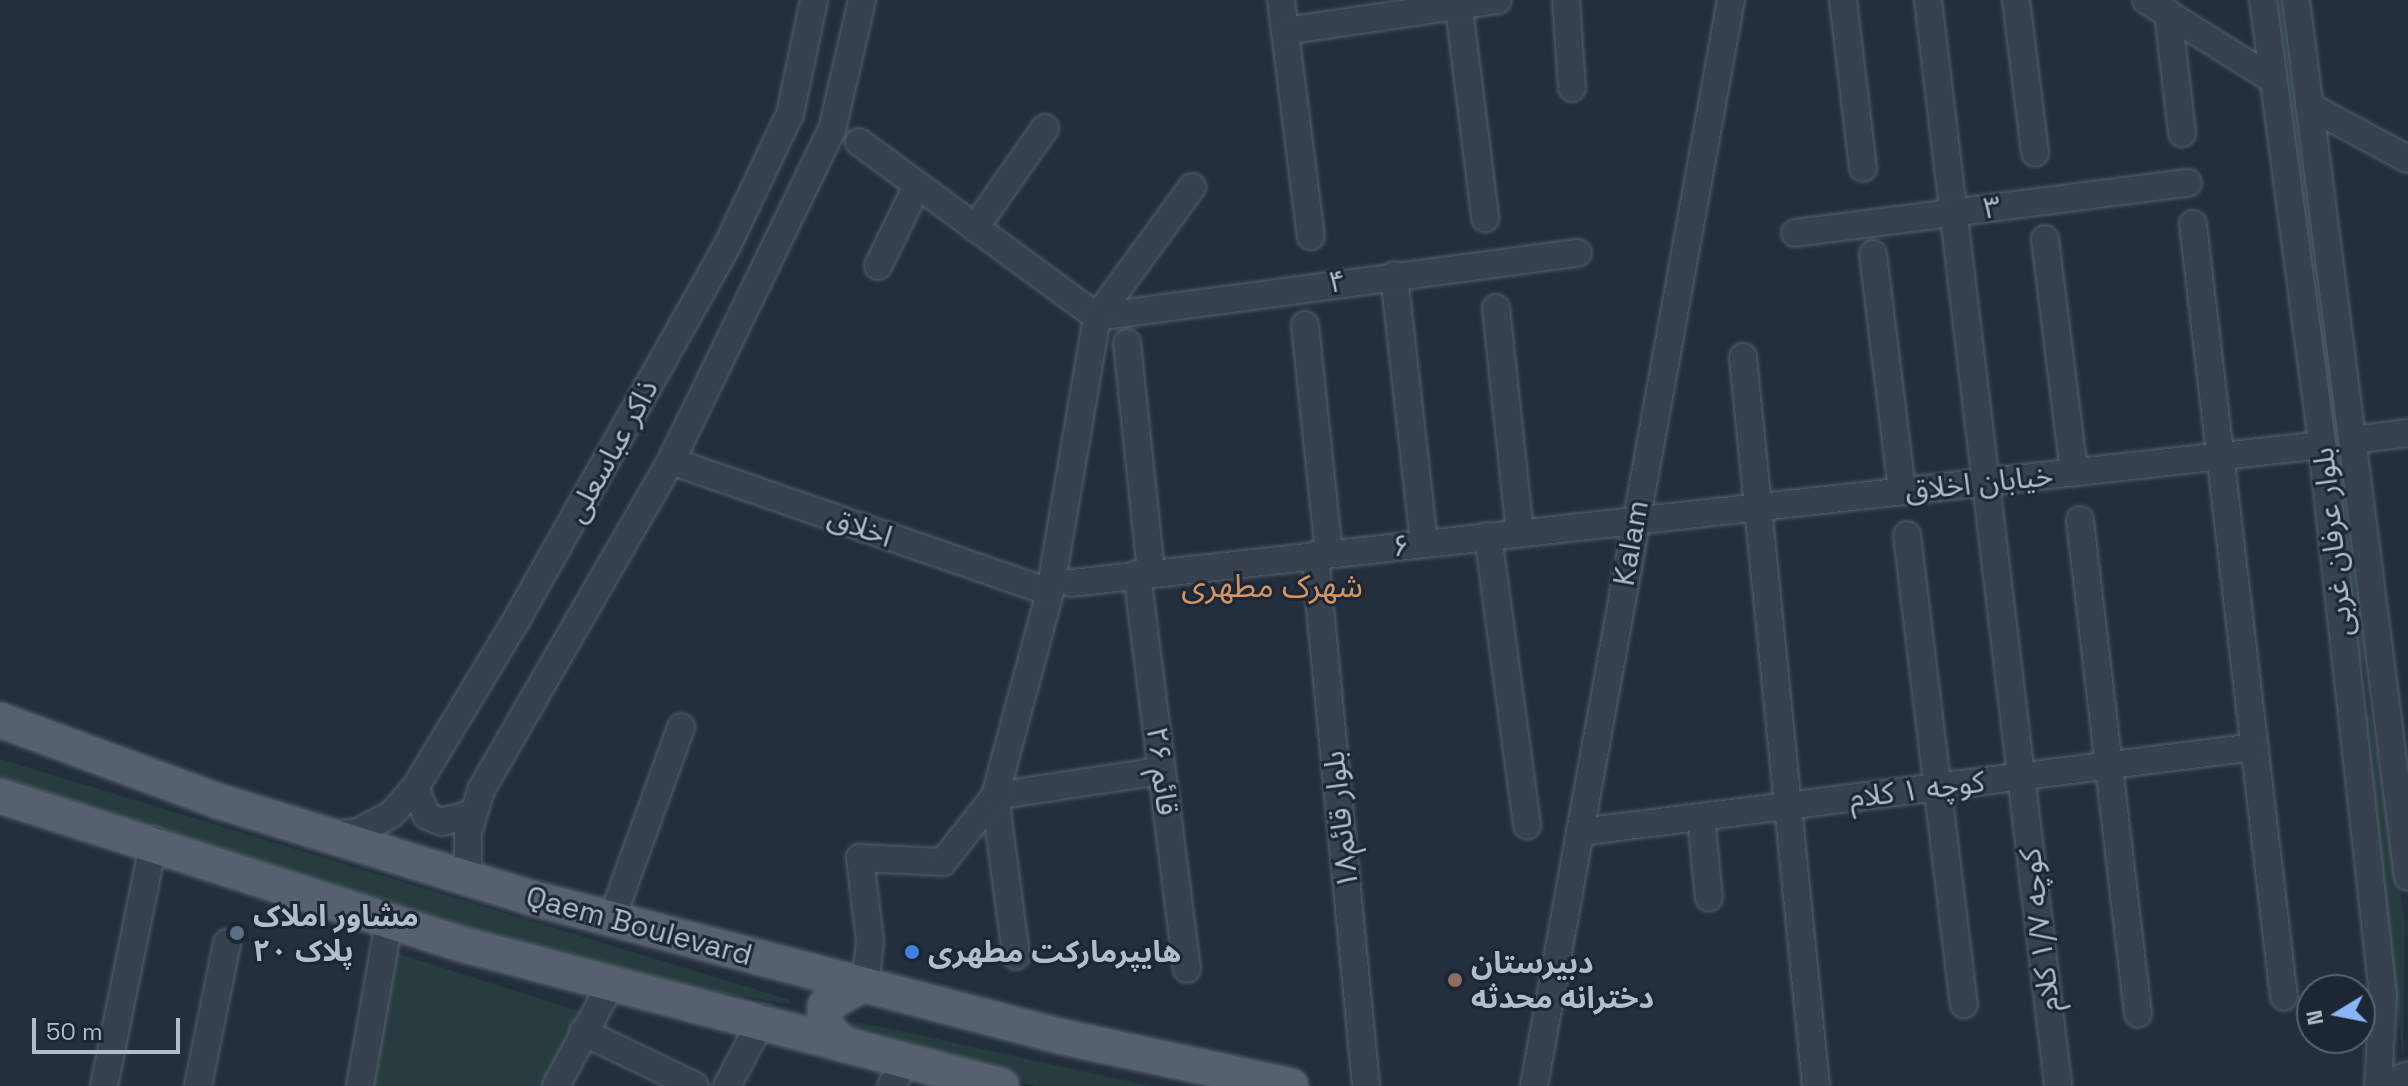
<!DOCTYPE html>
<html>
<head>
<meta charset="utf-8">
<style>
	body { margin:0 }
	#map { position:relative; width:2408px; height:1086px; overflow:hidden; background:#242f3e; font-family:"Space Grotesk","Noto Sans Arabic",sans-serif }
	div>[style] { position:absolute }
	.green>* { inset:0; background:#263c3f }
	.roads { filter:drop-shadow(0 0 2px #565f6c) drop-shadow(0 0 2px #565f6c) }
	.minor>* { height:26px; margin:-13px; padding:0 13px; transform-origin:13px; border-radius:13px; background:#38414e }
	.major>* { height:34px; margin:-17px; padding:0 17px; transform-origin:17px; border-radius:17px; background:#56606e }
	.dots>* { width:22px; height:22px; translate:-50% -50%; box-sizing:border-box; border:4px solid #1d2633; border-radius:50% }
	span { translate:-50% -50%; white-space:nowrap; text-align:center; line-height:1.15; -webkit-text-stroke:6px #1d2633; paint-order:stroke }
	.street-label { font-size:30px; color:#b4bcc9 }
	.poi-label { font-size:30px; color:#b4bcc9; font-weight:700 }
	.left { translate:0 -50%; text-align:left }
	.neighbourhood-label { font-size:32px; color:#d59563 }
	.north { position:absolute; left:2296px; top:974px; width:80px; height:80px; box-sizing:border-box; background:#1d2633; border:2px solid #59626f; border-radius:50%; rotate:260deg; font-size:22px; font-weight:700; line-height:32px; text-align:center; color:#b4bcc9 }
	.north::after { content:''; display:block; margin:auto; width:28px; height:36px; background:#8ab4f8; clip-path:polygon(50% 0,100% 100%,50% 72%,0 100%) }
	.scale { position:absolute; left:32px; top:1018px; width:148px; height:36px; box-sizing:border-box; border:4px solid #b4bcc9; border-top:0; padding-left:10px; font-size:24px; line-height:28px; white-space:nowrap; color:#b4bcc9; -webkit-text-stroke:6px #1d2633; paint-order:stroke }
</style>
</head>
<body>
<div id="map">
	<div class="green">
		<div style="clip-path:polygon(2274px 0,2285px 0,2320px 269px,2307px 272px)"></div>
		<div style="clip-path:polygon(2324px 320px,2371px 660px,2360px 664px,2315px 322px)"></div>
		<div style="clip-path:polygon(2371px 715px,2405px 921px,2403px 1058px,2361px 718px)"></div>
		<div style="clip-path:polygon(0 759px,790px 1000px,791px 1004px,713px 992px,477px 932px,0 777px)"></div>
		<div style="clip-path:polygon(393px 952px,585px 1013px,545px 1086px,371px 1086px)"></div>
		<div style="clip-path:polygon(851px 1022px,883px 1027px,1150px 1086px,1035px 1086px,851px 1033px)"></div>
	</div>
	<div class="roads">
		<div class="minor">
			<div style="left:1281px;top:0;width:238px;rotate:82.8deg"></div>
			<div style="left:1458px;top:0;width:220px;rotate:82.9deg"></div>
			<div style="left:1566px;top:0;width:88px;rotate:86.1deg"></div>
			<div style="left:1843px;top:0;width:169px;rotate:83.2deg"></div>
			<div style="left:1928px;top:0;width:1091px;rotate:83.16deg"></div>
			<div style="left:2016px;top:0;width:154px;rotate:82.9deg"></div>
			<div style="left:2146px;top:0;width:149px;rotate:32.1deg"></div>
			<div style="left:2263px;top:0;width:449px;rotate:82.4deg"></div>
			<div style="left:2322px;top:445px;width:553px;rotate:83.67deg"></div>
			<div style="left:2383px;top:995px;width:91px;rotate:93.1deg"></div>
			<div style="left:2296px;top:0;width:884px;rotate:82.72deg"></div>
			<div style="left:2168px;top:13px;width:121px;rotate:83.3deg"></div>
			<div style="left:1285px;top:31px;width:215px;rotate:-8.3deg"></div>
			<div style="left:2309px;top:106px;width:112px;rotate:28.2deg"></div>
			<div style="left:859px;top:142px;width:295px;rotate:36.3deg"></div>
			<div style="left:2193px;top:224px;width:778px;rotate:83.29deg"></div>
			<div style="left:975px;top:228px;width:122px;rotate:-55deg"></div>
			<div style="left:1795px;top:233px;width:396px;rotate:-7.3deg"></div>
			<div style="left:2045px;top:239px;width:235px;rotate:82.9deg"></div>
			<div style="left:1873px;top:254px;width:239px;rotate:83deg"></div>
			<div style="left:878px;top:266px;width:89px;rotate:-64deg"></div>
			<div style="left:1394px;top:275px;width:270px;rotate:83.6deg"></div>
			<div style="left:1496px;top:308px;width:225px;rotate:83.9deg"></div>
			<div style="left:1097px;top:317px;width:485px;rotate:-7.6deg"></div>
			<div style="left:1305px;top:325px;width:229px;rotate:84deg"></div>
			<div style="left:1127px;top:343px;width:231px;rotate:84deg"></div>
			<div style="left:1743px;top:357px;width:733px;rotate:84.28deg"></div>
			<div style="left:2353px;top:440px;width:55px;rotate:-7.3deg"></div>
			<div style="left:671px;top:461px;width:401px;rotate:19.1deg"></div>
			<div style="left:2080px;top:520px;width:497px;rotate:83.3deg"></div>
			<div style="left:1907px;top:535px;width:473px;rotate:83.1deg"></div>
			<div style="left:1488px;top:536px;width:292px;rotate:82.3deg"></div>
			<div style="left:1315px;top:555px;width:533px;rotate:84.51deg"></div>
			<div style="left:1137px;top:574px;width:398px;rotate:82.8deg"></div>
			<div style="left:1072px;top:583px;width:1258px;rotate:-6.3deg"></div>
			<div style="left:415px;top:788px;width:30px;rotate:67deg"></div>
			<div style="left:427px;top:816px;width:16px;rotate:22deg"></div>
			<div style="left:442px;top:822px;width:32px;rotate:-16deg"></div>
			<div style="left:995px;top:796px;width:168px;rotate:-8.6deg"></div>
			<div style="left:995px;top:796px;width:161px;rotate:82.5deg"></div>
			<div style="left:1701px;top:817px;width:81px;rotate:84.4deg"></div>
			<div style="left:1580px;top:832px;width:680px;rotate:-7.18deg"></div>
			<div style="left:331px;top:835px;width:27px;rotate:-6deg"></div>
			<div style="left:358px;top:832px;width:38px;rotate:-28deg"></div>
			<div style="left:392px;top:814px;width:35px;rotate:-49deg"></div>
			<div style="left:415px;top:788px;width:200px;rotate:-58.9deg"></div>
			<div style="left:518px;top:617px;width:424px;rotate:-60.6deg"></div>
			<div style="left:726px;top:248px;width:148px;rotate:-64.5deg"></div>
			<div style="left:790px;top:114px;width:116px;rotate:-78.1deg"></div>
			<div style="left:468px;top:880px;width:47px;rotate:-90deg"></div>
			<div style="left:468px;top:833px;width:45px;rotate:-73.2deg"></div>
			<div style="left:481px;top:790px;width:380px;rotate:-60deg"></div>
			<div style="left:671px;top:461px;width:368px;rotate:-64.1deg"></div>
			<div style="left:832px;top:130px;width:133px;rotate:-77deg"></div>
			<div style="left:612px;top:918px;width:203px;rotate:-70.1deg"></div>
			<div style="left:865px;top:987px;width:46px;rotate:-83.8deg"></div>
			<div style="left:870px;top:941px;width:84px;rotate:-96.9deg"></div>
			<div style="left:860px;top:858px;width:83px;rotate:2.8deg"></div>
			<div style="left:943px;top:862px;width:84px;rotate:-51.8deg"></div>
			<div style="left:995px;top:796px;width:211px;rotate:-74.9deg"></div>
			<div style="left:1050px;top:592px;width:279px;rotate:-80.3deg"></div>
			<div style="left:1097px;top:317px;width:161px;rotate:-53.8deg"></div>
			<div style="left:583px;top:1032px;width:124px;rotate:25.7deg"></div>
			<div style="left:104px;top:1086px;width:251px;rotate:-78.5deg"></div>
			<div style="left:198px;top:1086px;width:146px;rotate:-78.5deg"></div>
			<div style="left:360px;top:1086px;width:167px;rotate:-80deg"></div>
			<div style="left:556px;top:1086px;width:120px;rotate:-61.7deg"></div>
			<div style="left:727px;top:1086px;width:77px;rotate:-62.1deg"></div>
			<div style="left:891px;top:1086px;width:29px;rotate:-59deg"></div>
			<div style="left:1534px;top:1086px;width:1104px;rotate:-79.72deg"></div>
			<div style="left:2380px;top:1086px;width:30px;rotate:-21deg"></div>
		</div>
		<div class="major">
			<div style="left:0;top:720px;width:233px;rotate:20.4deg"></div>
			<div style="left:218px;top:801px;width:325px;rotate:17.2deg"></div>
			<div style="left:528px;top:897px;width:553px;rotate:14.66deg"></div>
			<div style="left:1063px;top:1037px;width:233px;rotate:12.1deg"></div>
			<div style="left:0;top:796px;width:484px;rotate:17.8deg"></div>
			<div style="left:461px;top:944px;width:559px;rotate:14.71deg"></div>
			<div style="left:840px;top:1041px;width:21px;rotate:-135deg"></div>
			<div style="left:825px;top:1026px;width:20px;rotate:-90deg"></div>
			<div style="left:825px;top:1006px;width:39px;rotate:-30deg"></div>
		</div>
	</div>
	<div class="dots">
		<div style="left:237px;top:933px;background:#5c6f8a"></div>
		<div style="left:912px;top:952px;background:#3f7fe0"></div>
		<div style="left:1455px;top:980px;background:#8d6e63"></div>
	</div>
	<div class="street-label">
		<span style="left:1992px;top:208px;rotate:-7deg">۳</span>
		<span style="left:1337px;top:282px;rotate:-7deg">۴</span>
		<span style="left:612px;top:451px;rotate:-61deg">ذاکر عباسعلی</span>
		<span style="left:1979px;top:483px;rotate:-6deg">خیابان اخلاق</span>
		<span style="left:860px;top:527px;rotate:19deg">اخلاق</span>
		<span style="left:2333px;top:542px;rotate:-96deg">بلوار عرفان غربی</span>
		<span style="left:1631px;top:543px;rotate:-80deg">Kalam</span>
		<span style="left:1401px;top:546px;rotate:-6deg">۶</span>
		<span style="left:1162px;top:771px;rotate:83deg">قائم ۲۶</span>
		<span style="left:1917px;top:790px;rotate:-7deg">کوچه ۱ کلام</span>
		<span style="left:1341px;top:820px;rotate:-96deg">بلوار قائم۱۸</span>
		<span style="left:639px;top:926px;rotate:15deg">Qaem Boulevard</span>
		<span style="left:2040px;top:930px;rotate:-97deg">کوچه ۱/۷ کلام</span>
	</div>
	<div class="poi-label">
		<span class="left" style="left:253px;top:933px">مشاور املاک<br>پلاک ۲۰</span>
		<span class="left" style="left:928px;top:952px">هایپرمارکت مطهری</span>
		<span class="left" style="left:1471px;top:980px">دبیرستان<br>دخترانه محدثه</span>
	</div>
	<div class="neighbourhood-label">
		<span style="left:1272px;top:586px">شهرک مطهری</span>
	</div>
	<div class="north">N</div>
	<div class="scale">50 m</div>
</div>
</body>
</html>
